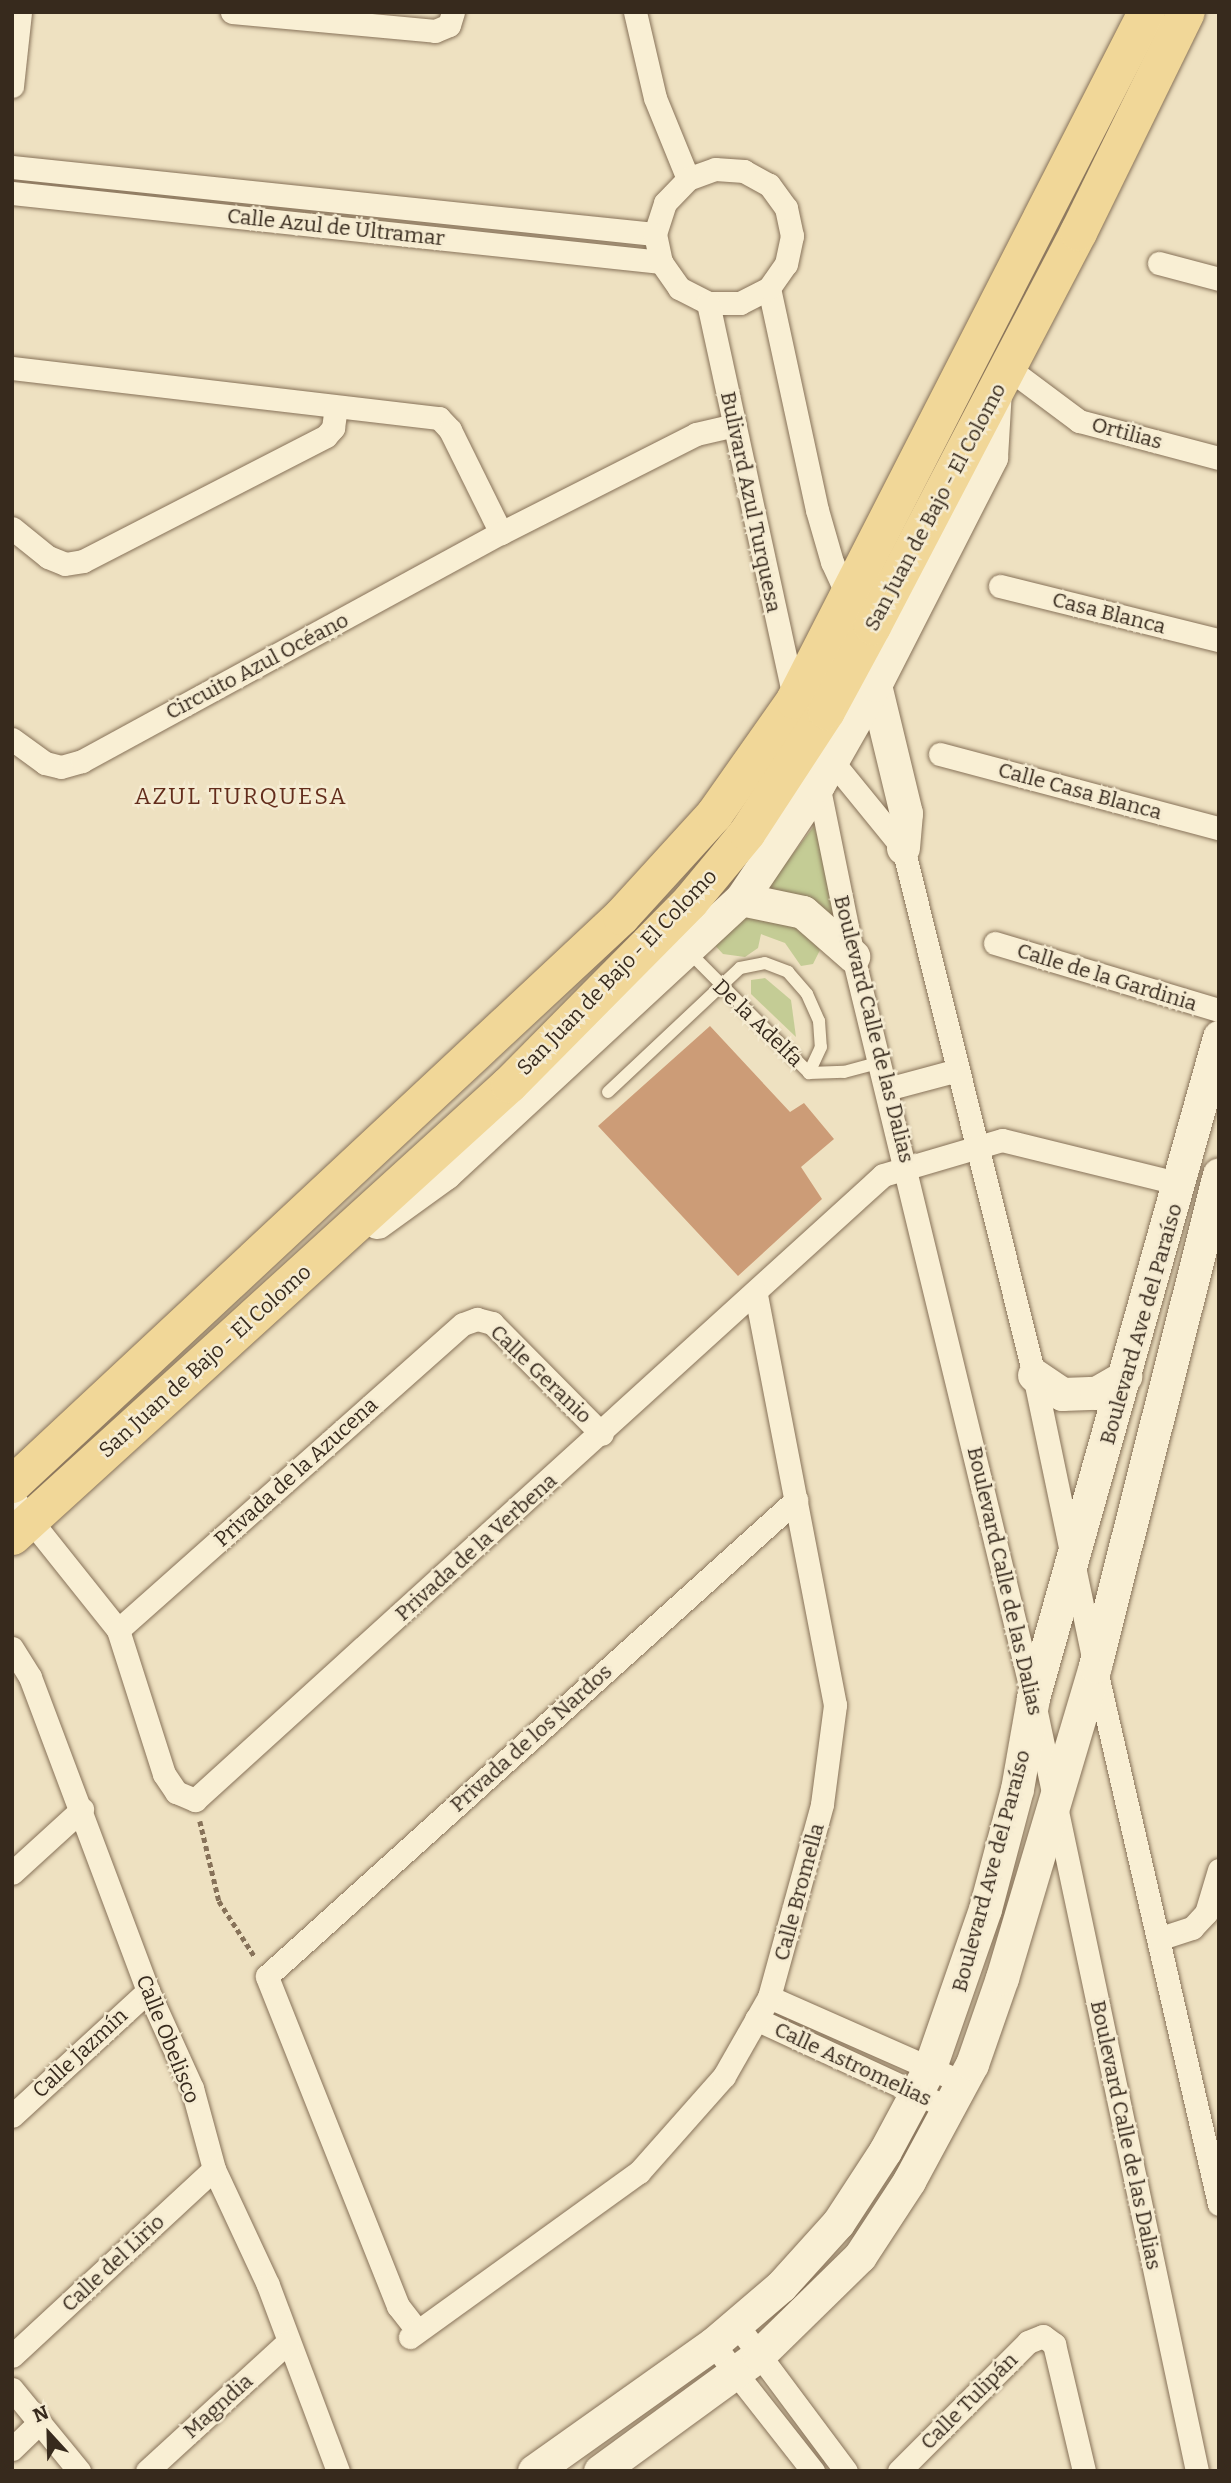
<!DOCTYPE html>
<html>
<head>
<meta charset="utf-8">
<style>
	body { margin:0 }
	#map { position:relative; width:1231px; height:2483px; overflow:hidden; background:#eee1c1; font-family:Bitter,serif }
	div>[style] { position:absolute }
	.green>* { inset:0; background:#c4cc95 }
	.building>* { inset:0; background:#cc9c77 }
	.path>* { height:4.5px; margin-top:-2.25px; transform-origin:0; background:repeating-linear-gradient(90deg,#877259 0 5px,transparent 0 8.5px) }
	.roads { filter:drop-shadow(0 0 2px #877259) drop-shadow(0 0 2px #877259) }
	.lane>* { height:12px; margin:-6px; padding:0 6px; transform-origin:6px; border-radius:6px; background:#f9efd4 }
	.street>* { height:23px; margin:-11.5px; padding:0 11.5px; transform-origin:11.5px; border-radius:11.5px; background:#f9efd4 }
	.secondary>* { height:33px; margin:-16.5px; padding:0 16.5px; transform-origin:16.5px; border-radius:16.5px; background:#f9efd4 }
	.primary>* { height:37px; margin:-18.5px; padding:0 18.5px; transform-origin:18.5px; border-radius:18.5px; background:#f1d798 }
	span { translate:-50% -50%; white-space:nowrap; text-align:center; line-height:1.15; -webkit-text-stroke:5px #f5ebd1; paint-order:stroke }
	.street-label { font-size:21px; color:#372a1d }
	.neighbourhood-label { font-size:23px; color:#632d1c; letter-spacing:2px }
	.frame { position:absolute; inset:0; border:14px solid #372a1d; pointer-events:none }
	.north { position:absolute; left:14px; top:2399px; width:70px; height:70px; -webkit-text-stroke:5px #f5ebd1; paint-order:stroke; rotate:338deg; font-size:19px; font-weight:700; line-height:28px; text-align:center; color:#372a1d }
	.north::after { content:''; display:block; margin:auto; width:24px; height:32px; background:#372a1d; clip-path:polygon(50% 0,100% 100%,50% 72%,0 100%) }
</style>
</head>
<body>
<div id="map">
	<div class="green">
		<div style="clip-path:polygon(814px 826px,844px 930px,764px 892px)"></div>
		<div style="clip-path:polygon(740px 908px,800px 923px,820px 950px,813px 964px,801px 966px,785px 943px,761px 934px,758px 948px,745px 957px,723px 954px,709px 939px)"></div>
		<div style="clip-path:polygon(765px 978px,791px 1000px,796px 1037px,751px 994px,751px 980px)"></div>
	</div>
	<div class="building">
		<div style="clip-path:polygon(710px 1026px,790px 1112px,804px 1103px,834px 1139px,801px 1167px,822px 1199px,738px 1276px,598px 1126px)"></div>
	</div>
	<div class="path">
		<div style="left:200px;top:1821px;width:82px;rotate:76.6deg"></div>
		<div style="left:219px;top:1901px;width:67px;rotate:57.3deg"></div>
	</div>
	<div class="roads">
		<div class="lane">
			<div style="left:688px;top:951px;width:172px;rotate:45.2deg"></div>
			<div style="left:809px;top:1073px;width:35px;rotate:-2deg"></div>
			<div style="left:844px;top:1072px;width:38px;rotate:-15deg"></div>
			<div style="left:608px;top:1092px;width:181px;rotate:-43.2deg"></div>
			<div style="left:740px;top:968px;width:25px;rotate:-11deg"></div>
			<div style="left:765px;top:963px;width:25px;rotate:21deg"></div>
			<div style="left:788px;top:972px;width:29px;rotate:49deg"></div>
			<div style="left:807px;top:994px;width:30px;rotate:66deg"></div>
			<div style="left:819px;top:1021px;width:26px;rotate:86deg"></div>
			<div style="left:821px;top:1047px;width:29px;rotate:115deg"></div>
		</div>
		<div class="street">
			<div style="left:232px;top:12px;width:204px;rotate:5.3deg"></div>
			<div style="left:435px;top:31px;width:15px;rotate:-23deg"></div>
			<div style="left:449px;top:25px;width:14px;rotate:-73deg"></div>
			<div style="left:635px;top:12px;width:88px;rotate:76.9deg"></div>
			<div style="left:655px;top:98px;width:87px;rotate:67.8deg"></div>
			<div style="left:12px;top:86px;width:74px;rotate:-83.8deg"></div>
			<div style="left:12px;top:167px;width:646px;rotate:5.95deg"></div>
			<div style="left:12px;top:193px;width:653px;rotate:6.07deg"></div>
			<div style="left:1159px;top:263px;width:62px;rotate:14.9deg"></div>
			<div style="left:769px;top:288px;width:227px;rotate:77.8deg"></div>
			<div style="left:817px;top:510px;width:54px;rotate:73.9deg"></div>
			<div style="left:832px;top:562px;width:45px;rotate:65.1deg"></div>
			<div style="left:708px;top:303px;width:32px"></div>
			<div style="left:740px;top:303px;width:33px;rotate:-27deg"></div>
			<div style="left:769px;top:288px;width:29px;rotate:-55deg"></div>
			<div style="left:786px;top:264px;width:29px;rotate:-78deg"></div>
			<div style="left:792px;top:236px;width:29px;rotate:-102deg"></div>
			<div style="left:786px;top:208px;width:29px;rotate:-126deg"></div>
			<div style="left:769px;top:185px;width:29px;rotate:-151deg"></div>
			<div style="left:744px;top:171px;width:29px;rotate:-176deg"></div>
			<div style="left:715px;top:169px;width:29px;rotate:160deg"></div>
			<div style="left:688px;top:179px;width:33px;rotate:134deg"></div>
			<div style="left:665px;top:203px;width:33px;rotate:108deg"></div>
			<div style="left:655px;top:234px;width:29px;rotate:78deg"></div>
			<div style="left:661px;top:262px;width:32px;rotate:55deg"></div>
			<div style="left:679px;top:288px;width:33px;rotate:27deg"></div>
			<div style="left:708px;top:303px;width:408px;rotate:77.7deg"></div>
			<div style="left:12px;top:368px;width:430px;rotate:6.7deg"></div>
			<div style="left:439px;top:418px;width:16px;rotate:47deg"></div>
			<div style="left:450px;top:430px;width:115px;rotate:63.7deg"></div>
			<div style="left:1008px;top:368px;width:89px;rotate:36.7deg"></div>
			<div style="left:1079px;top:421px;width:145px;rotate:14.8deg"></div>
			<div style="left:12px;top:528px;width:46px;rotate:38.9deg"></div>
			<div style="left:48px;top:557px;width:18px;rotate:22deg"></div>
			<div style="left:65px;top:564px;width:18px;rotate:-9deg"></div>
			<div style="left:83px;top:561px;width:273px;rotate:-27.2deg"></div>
			<div style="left:326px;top:436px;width:11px;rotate:-49deg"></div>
			<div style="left:333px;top:428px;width:21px;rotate:-82deg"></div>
			<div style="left:1000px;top:586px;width:226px;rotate:13.9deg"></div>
			<div style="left:12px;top:739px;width:41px;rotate:36deg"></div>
			<div style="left:45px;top:763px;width:16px;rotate:14deg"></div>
			<div style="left:61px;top:767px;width:22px;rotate:-16deg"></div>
			<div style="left:82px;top:761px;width:477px;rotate:-28.6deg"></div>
			<div style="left:501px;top:533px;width:219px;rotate:-26.9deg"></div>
			<div style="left:696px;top:434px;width:40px;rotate:-13deg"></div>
			<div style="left:823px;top:750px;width:127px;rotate:50.8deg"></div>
			<div style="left:903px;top:848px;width:543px;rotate:76.04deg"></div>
			<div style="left:1034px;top:1375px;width:297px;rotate:78.2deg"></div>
			<div style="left:1095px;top:1666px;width:552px;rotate:77.02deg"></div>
			<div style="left:940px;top:754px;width:289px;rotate:14.9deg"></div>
			<div style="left:817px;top:779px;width:181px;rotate:78.5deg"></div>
			<div style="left:853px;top:956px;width:764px;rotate:76.36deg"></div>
			<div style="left:1033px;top:1698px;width:790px;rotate:78.02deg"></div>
			<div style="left:995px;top:943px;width:234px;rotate:16.7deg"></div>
			<div style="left:887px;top:1089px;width:73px;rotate:-15deg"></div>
			<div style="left:12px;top:1497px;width:170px;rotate:51.4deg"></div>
			<div style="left:118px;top:1630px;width:151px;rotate:72.3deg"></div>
			<div style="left:164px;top:1774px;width:22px;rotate:56deg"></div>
			<div style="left:176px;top:1792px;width:21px;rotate:23deg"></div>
			<div style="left:195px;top:1800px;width:929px;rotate:-42.25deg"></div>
			<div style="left:883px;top:1175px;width:124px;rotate:-16.4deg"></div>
			<div style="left:1002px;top:1140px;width:184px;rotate:13.8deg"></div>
			<div style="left:118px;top:1630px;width:461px;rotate:-41.6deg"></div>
			<div style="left:463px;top:1324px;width:15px;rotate:-20deg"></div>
			<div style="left:477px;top:1319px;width:16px;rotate:15deg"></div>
			<div style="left:492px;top:1323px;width:156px;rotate:45.3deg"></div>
			<div style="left:12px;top:1648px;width:34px;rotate:58deg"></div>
			<div style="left:30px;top:1677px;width:335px;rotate:69.4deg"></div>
			<div style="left:148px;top:1991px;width:107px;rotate:65.6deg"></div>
			<div style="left:192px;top:2088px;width:84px;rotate:74.8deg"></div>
			<div style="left:214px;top:2169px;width:128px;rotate:65deg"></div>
			<div style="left:268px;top:2285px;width:199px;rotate:69.4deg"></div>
			<div style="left:12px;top:1873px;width:95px;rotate:-42.4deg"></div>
			<div style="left:1161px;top:1938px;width:33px;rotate:-18deg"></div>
			<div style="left:1192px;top:1928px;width:21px;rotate:-47deg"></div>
			<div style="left:1206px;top:1913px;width:45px;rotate:-73.2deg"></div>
			<div style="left:769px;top:1997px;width:211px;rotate:23.8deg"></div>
			<div style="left:756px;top:2019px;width:213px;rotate:24.8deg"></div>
			<div style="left:12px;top:2116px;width:185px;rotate:-42.6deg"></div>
			<div style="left:737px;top:2325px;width:182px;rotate:53.3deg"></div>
			<div style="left:416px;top:2329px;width:29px;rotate:-128deg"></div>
			<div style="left:398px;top:2306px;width:355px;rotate:-111.7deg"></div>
			<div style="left:267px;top:1976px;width:712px;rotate:-41.98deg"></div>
			<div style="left:410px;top:2337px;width:282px;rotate:-35.8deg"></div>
			<div style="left:639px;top:2172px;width:128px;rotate:-48.5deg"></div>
			<div style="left:724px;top:2076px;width:91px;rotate:-60.3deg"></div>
			<div style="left:769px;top:1997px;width:200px;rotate:-74.6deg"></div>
			<div style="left:822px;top:1804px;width:100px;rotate:-82.5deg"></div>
			<div style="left:835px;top:1705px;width:420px;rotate:-100.9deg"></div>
			<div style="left:713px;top:2344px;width:162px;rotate:51.8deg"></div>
			<div style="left:12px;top:2356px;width:275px;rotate:-42.8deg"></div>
			<div style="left:12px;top:2389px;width:106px;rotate:50.7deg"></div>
			<div style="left:12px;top:2449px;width:37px;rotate:-44deg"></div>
			<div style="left:147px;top:2471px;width:191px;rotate:-42.5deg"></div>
			<div style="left:899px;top:2471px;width:182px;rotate:-45deg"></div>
			<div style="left:1028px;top:2342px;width:16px;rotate:-22deg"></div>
			<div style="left:1043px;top:2336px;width:14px;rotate:36deg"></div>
			<div style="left:1054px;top:2344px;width:130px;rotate:76.7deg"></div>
		</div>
		<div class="secondary">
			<div style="left:875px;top:685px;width:132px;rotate:76.4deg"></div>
			<div style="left:906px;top:813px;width:35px;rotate:95deg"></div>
			<div style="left:741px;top:899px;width:63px;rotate:11.8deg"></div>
			<div style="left:803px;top:912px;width:67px;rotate:41.3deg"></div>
			<div style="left:377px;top:1222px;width:84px;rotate:-35.8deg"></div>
			<div style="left:445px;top:1173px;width:403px;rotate:-42.8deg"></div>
			<div style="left:741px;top:899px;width:138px;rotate:-56deg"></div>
			<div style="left:818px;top:785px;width:115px;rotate:-60.3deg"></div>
			<div style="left:875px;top:685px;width:256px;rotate:-63deg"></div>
			<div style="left:991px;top:457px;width:67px;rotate:-86.6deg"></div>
			<div style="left:1034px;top:1375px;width:34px;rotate:34deg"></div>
			<div style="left:1062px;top:1394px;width:34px;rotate:-2deg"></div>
			<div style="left:1096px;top:1393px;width:34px;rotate:-30deg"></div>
			<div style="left:534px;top:2471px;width:219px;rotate:-35.4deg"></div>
			<div style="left:713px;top:2344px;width:89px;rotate:-40.5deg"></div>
			<div style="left:781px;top:2286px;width:85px;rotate:-47.9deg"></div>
			<div style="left:838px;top:2223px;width:86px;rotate:-56.9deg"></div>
			<div style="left:885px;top:2151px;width:95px;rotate:-61.8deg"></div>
			<div style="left:930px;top:2067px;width:167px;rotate:-70.8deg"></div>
			<div style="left:985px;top:1909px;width:124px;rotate:-75.1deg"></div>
			<div style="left:1017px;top:1789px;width:92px;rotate:-80deg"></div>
			<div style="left:1033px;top:1698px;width:687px;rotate:-74.28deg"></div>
			<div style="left:600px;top:2471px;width:197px;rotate:-36.1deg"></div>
			<div style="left:759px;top:2355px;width:141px;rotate:-44.4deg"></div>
			<div style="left:860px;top:2256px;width:90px;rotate:-56.8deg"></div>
			<div style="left:909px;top:2181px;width:133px;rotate:-61.7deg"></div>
			<div style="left:972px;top:2064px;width:91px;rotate:-70.8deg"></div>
			<div style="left:1002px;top:1978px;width:326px;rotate:-73.4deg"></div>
			<div style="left:1095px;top:1666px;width:507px;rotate:-75.85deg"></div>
		</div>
		<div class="primary">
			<div style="left:12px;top:1484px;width:833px;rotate:-43deg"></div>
			<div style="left:621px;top:916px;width:138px;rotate:-47.6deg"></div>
			<div style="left:714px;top:814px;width:139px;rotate:-54.9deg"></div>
			<div style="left:794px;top:700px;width:773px;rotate:-62.9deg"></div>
			<div style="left:12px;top:1536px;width:672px;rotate:-42.29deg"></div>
			<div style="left:509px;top:1084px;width:257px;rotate:-45.3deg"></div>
			<div style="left:690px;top:901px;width:89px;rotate:-50.4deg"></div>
			<div style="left:747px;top:832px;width:145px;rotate:-56.9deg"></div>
			<div style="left:826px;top:711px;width:97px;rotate:-61.6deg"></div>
			<div style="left:872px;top:626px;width:445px;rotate:-62.4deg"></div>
			<div style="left:1078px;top:232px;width:245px;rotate:-63.9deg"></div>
		</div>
	</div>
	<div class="street-label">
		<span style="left:336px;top:227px;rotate:6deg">Calle Azul de Ultramar</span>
		<span style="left:1127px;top:433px;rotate:15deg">Ortilias</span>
		<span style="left:751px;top:502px;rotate:78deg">Bulivard Azul Turquesa</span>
		<span style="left:935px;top:507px;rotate:-62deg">San Juan de Bajo - El Colomo</span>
		<span style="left:1109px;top:613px;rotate:14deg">Casa Blanca</span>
		<span style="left:257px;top:666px;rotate:-28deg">Circuito Azul Océano</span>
		<span style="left:1080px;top:791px;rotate:15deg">Calle Casa Blanca</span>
		<span style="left:617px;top:972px;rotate:-46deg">San Juan de Bajo - El Colomo</span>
		<span style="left:1107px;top:977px;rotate:17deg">Calle de la Gardinia</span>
		<span style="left:758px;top:1023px;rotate:44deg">De la Adelfa</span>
		<span style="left:874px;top:1029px;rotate:76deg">Boulevard Calle de las Dalias</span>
		<span style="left:1141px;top:1324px;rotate:-74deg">Boulevard Ave del Paraíso</span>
		<span style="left:205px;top:1361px;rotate:-42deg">San Juan de Bajo - El Colomo</span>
		<span style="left:541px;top:1374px;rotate:44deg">Calle Geranio</span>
		<span style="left:296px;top:1472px;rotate:-42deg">Privada de la Azucena</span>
		<span style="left:476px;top:1547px;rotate:-42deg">Privada de la Verbena</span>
		<span style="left:1005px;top:1581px;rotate:77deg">Boulevard Calle de las Dalias</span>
		<span style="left:531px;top:1738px;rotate:-42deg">Privada de los Nardos</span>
		<span style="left:991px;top:1871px;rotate:-75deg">Boulevard Ave del Paraíso</span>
		<span style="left:799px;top:1892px;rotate:-75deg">Calle Bromella</span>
		<span style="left:168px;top:2039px;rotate:68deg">Calle Obelisco</span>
		<span style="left:80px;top:2053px;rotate:-43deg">Calle Jazmín</span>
		<span style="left:853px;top:2064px;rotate:25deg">Calle Astromelias</span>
		<span style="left:1126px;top:2135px;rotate:78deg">Boulevard Calle de las Dalias</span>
		<span style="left:113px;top:2263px;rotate:-43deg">Calle del Lirio</span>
		<span style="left:969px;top:2401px;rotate:-45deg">Calle Tulipán</span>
		<span style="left:218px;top:2406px;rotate:-42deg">Magndia</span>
	</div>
	<div class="neighbourhood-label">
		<span style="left:241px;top:796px">AZUL TURQUESA</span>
	</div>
	<div class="frame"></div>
	<div class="north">N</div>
</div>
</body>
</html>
